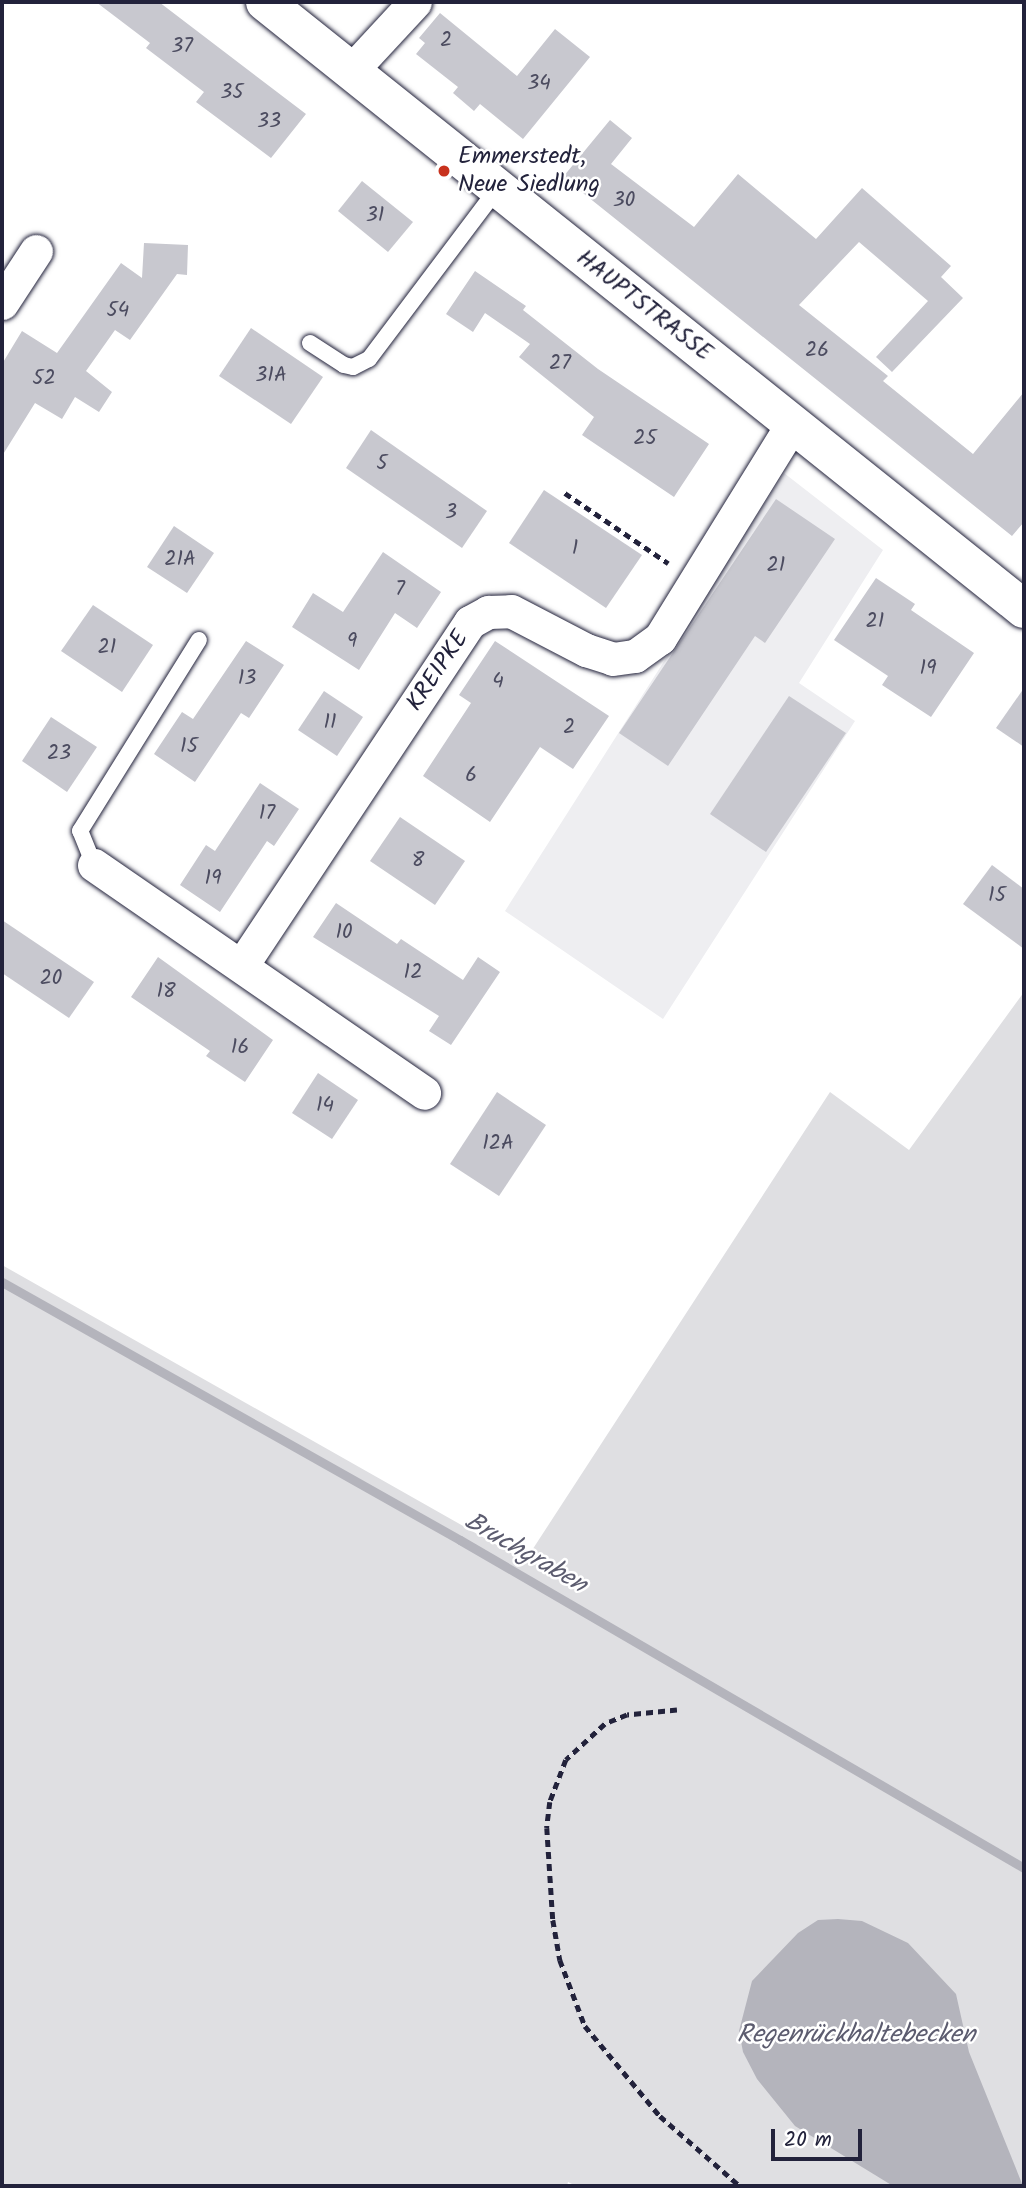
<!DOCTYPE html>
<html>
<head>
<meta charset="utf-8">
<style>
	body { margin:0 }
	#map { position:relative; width:1026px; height:2188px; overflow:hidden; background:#fff; font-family:Kalam,sans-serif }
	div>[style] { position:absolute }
	.built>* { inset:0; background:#eeeef1 }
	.green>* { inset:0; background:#dfdfe2 }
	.water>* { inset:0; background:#b4b4bc }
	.stream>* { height:9px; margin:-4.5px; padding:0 4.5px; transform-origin:4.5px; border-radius:4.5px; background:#b4b4bc }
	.building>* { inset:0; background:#c8c8cf }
	.path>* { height:4.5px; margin-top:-2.25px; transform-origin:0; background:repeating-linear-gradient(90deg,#22223b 0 7px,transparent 0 12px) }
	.roads { filter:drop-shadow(0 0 2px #22223b) drop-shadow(0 0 2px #22223b) }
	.service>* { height:16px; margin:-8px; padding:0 8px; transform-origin:8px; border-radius:8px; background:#fff }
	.minor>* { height:33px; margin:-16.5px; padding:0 16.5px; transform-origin:16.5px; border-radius:16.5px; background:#fff }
	.secondary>* { height:38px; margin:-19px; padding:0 19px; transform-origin:19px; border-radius:19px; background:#fff }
	.dots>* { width:19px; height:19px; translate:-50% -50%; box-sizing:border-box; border:4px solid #fff; border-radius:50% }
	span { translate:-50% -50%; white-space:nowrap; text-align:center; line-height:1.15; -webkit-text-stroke:5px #fff; paint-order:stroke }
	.number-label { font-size:21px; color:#4c4c60 }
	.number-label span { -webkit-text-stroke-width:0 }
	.poi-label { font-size:24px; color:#22223b }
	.left { translate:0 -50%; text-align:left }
	.street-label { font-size:24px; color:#22223b }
	.water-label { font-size:26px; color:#5c5c6f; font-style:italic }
	.frame { position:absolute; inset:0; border:4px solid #22223b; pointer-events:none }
	.scale { position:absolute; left:771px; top:2129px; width:91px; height:32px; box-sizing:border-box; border:4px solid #22223b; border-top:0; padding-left:9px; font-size:21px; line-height:24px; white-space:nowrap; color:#22223b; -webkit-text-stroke:5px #fff; paint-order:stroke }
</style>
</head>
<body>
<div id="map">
	<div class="built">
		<div style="clip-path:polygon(784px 473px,883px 550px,799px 683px,855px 721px,663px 1019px,505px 911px)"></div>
	</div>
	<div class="green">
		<div style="clip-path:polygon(1024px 992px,1024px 2186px,576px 2186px,568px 2182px,567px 2186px,2px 2186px,2px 1265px,525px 1561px,830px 1092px,909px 1150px)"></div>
	</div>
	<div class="water">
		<div style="clip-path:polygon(838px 1919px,862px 1921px,908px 1943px,956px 1994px,969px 2052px,1023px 2186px,893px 2186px,795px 2126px,757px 2079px,743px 2052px,739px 2031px,752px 1981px,798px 1933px,818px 1920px)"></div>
	</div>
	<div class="stream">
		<div style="left:2px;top:1282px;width:526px;rotate:29.39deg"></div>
		<div style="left:460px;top:1540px;width:652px;rotate:30.18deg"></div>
	</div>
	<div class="building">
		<div style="clip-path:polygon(96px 2px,159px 2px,306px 114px,271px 158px,196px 102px,204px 92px,146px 48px,150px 43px)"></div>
		<div style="clip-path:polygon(440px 13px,517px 76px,555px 29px,590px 57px,523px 139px,480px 104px,474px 111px,453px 93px,458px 87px,416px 54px,425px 43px,419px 38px)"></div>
		<div style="clip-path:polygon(610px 120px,632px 138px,611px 164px,694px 227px,738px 174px,816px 239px,862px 188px,951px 266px,941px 277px,963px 298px,892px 372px,876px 357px,928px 301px,859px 242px,799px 305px,888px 376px,883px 381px,973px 454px,1024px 392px,1024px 522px,1012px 536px,563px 177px)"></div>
		<div style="clip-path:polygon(362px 181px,413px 222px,388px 252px,338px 211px)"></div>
		<div style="clip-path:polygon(144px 243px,188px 245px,187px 275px,177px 274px,130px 340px,115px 330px,86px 371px,112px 392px,99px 412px,75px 397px,62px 419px,35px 403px,2px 456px,2px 364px,22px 331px,57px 353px,121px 263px,142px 278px)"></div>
		<div style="clip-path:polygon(475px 271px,526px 306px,523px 310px,598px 369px,709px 444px,674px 497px,582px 435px,594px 417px,519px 357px,530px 344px,485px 313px,473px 332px,446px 314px)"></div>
		<div style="clip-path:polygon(251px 328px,323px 377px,291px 424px,219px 376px)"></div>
		<div style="clip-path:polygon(371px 430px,487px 511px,462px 548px,346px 468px)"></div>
		<div style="clip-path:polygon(544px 490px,642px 555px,606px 608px,509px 543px)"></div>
		<div style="clip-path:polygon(776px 499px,835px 539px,765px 643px,755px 636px,668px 766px,619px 733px)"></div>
		<div style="clip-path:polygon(174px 526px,214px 553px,187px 593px,147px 567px)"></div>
		<div style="clip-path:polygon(383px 552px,441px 592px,417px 628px,395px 613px,359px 670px,292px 627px,313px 593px,343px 612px)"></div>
		<div style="clip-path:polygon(876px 578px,915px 604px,911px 610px,974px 653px,931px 717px,882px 685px,888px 676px,834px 640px)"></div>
		<div style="clip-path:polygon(93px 605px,153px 645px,122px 692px,61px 651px)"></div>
		<div style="clip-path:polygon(246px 641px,284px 665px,249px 718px,241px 713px,195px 782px,154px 754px,182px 712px,193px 719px)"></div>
		<div style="clip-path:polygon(495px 641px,609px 716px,573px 769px,540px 747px,490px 822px,423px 776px,471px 703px,459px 695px)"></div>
		<div style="clip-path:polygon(1024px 688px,1024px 747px,996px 728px)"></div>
		<div style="clip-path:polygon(324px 691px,363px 717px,337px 756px,298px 730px)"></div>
		<div style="clip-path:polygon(789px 696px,846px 733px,766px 852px,710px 814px)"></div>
		<div style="clip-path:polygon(51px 717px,97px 747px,67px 792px,22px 761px)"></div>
		<div style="clip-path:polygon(260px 783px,299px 809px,274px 846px,267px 841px,220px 912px,180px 885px,206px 845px,215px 851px)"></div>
		<div style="clip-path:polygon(400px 817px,465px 861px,435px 905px,370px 861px)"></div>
		<div style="clip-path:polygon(992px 865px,1024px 889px,1024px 949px,963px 904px)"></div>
		<div style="clip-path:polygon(336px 903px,397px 944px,401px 939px,463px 980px,478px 957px,500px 972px,451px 1045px,429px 1031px,439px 1016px,313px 937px)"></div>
		<div style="clip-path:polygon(2px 920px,94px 982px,69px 1018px,2px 973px)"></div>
		<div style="clip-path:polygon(158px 957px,273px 1040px,245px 1082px,206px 1056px,210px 1051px,131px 997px)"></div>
		<div style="clip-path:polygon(318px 1073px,358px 1100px,332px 1139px,292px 1113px)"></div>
		<div style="clip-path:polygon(497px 1092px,546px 1125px,499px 1196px,450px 1164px)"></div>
	</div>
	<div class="path">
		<div style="left:565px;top:493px;width:125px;rotate:34.2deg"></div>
		<div style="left:677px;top:1710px;width:50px;rotate:174.3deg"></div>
		<div style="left:627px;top:1715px;width:24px;rotate:158deg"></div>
		<div style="left:605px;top:1724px;width:53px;rotate:137.3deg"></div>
		<div style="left:566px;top:1760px;width:45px;rotate:110.9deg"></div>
		<div style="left:550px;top:1802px;width:26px;rotate:97deg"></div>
		<div style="left:547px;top:1828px;width:92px;rotate:86.3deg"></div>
		<div style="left:553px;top:1920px;width:41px;rotate:80.1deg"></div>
		<div style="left:560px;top:1960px;width:71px;rotate:69.3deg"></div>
		<div style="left:585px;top:2026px;width:117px;rotate:50.2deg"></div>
		<div style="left:660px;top:2116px;width:106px;rotate:41.2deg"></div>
	</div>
	<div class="roads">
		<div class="service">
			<div style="left:310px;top:343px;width:40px;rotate:32.9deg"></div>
			<div style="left:344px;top:365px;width:9px;rotate:13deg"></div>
			<div style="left:353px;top:367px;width:18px;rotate:-27deg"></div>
			<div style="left:369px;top:359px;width:213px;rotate:-53deg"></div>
			<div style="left:94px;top:865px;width:37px;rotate:-112deg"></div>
			<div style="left:80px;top:831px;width:225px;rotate:-58.1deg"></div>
		</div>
		<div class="minor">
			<div style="left:351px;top:71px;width:94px;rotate:-47.2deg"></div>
			<div style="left:2px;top:303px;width:62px;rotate:-56.8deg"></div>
			<div style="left:94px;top:865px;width:401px;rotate:34.6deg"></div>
			<div style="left:242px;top:965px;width:412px;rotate:-56.4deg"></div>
			<div style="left:470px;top:622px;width:21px;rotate:-29deg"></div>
			<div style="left:488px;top:612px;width:23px;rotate:-2deg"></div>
			<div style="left:511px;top:611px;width:85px;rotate:27.5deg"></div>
			<div style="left:586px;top:650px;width:28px;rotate:18deg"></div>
			<div style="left:613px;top:659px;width:22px;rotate:-8deg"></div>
			<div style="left:635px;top:656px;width:31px;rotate:-36deg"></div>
			<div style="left:660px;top:638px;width:253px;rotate:-58.3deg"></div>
		</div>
		<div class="secondary">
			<div style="left:265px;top:2px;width:972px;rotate:38.65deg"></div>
		</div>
	</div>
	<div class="dots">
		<div style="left:444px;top:171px;background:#c8321e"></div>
	</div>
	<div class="number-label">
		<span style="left:446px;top:41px">2</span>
		<span style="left:182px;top:47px">37</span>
		<span style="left:539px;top:84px">34</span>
		<span style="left:232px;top:93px">35</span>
		<span style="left:269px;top:122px">33</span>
		<span style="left:624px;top:201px">30</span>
		<span style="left:375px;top:216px">31</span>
		<span style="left:118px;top:311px">54</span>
		<span style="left:817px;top:351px">26</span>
		<span style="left:560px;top:364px">27</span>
		<span style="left:271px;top:376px">31A</span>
		<span style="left:44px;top:379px">52</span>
		<span style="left:645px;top:439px">25</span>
		<span style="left:382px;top:464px">5</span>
		<span style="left:451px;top:513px">3</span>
		<span style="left:575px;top:549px">1</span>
		<span style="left:180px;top:560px">21A</span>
		<span style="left:776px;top:566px">21</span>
		<span style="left:400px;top:590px">7</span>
		<span style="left:875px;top:622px">21</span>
		<span style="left:352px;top:642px">9</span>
		<span style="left:107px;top:648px">21</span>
		<span style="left:928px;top:669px">19</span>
		<span style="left:247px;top:679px">13</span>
		<span style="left:498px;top:682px">4</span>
		<span style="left:330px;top:723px">11</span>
		<span style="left:569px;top:728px">2</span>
		<span style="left:189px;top:747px">15</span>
		<span style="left:59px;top:754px">23</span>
		<span style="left:471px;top:776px">6</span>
		<span style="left:267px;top:814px">17</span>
		<span style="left:418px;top:861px">8</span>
		<span style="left:213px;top:879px">19</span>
		<span style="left:997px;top:896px">15</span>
		<span style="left:344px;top:933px">10</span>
		<span style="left:413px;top:973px">12</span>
		<span style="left:51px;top:979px">20</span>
		<span style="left:166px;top:992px">18</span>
		<span style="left:240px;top:1048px">16</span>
		<span style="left:325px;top:1106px">14</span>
		<span style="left:498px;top:1144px">12A</span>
	</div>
	<div class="poi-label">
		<span class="left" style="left:458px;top:171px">Emmerstedt,<br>Neue Siedlung</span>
	</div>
	<div class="street-label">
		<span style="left:644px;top:306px;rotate:38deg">HAUPTSTRASSE</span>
		<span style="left:438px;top:671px;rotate:-56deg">KREIPKE</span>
	</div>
	<div class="water-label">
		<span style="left:525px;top:1554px;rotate:30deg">Bruchgraben</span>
		<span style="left:856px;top:2036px">Regenrückhaltebecken</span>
	</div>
	<div class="frame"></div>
	<div class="scale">20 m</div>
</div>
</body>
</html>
